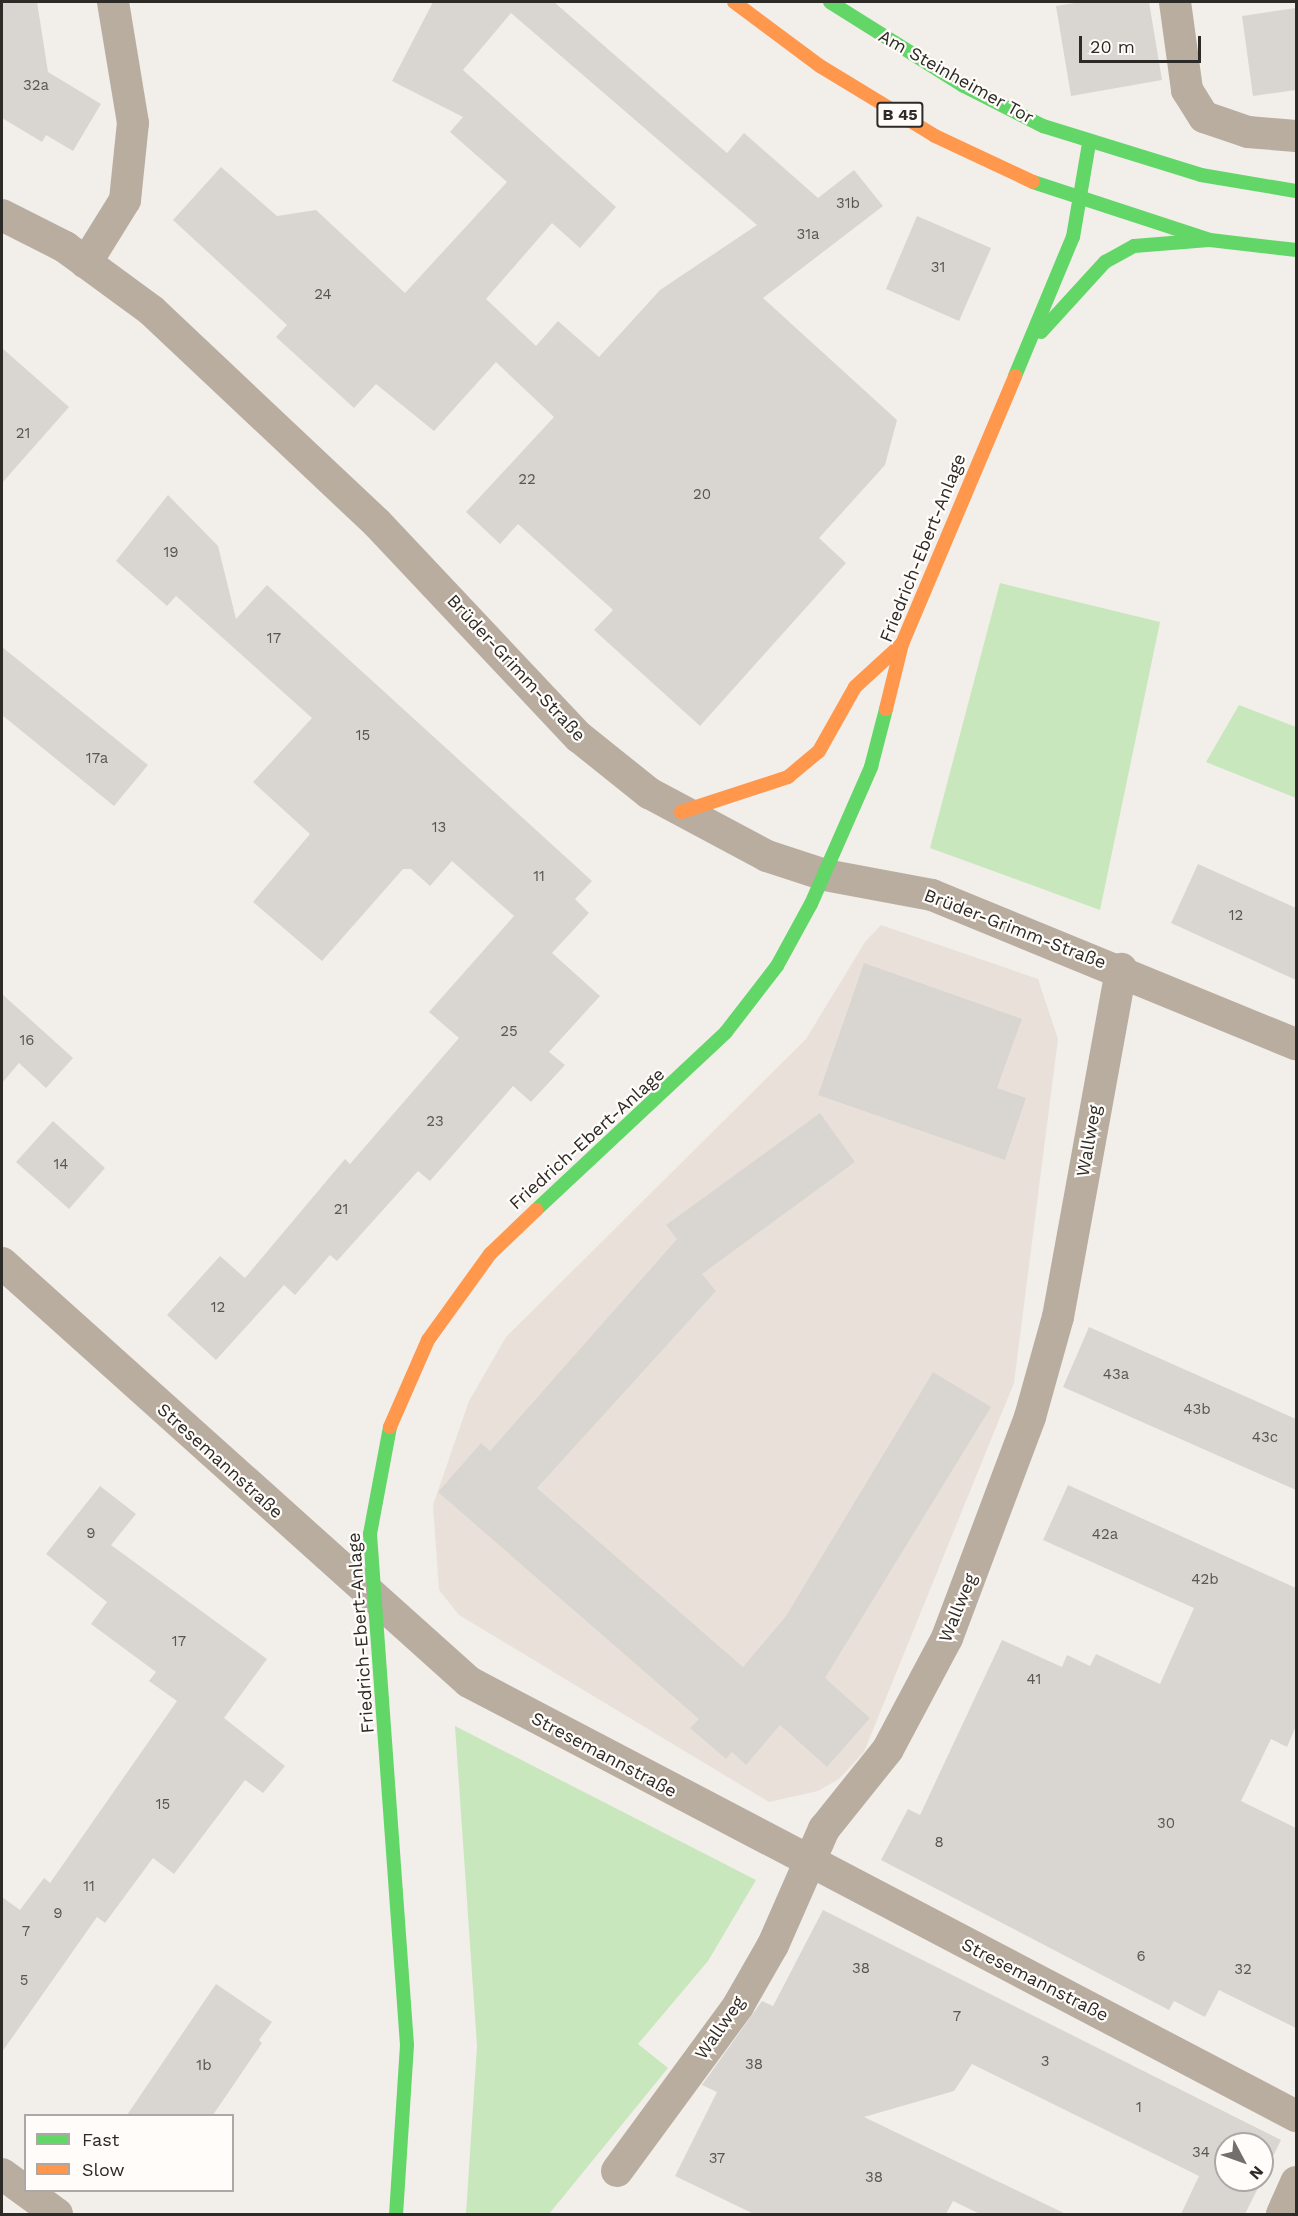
<!DOCTYPE html>
<html>
<head>
<meta charset="utf-8">
<style>
	body { margin:0 }
	#map { position:relative; width:1298px; height:2216px; overflow:hidden; background:#f2eeea; font-family:"Work Sans",sans-serif }
	div>[style] { position:absolute }
	.built>* { inset:0; background:#e9e1d9 }
	.green>* { inset:0; background:#c8e7bc }
	.building>* { inset:0; background:#d9d6d2 }
	.street>* { height:32px; margin:-16px; padding:0 16px; transform-origin:16px; border-radius:16px; background:#b9ada0 }
	.fast>* { height:14px; margin:-7px; padding:0 7px; transform-origin:7px; border-radius:7px; background:#63d668 }
	.slow>* { height:14px; margin:-7px; padding:0 7px; transform-origin:7px; border-radius:7px; background:#ff974d }
	span { translate:-50% -50%; white-space:nowrap; text-align:center; line-height:1.15; -webkit-text-stroke:4.5px #fffcf9; paint-order:stroke }
	.number-label { font-size:15px; color:#585652 }
	.number-label span { -webkit-text-stroke-width:0 }
	.shield-label span { padding:2px 4px; background:#fffcf9; border:2px solid; border-radius:4px; -webkit-text-stroke-width:0 }
	.shield-label { font-size:16px; color:#2d2b28; font-weight:700 }
	.street-label { font-size:18px; color:#2d2b28 }
	.frame { position:absolute; inset:0; border:3px solid #2d2b28; pointer-events:none }
	.legend { position:absolute; left:24px; top:2114px; width:210px; height:78px; box-sizing:border-box; background:#fffcf9; border:2px solid #aba8a5; margin:0; padding:8px 10px; list-style:none; font-size:18px; color:#2d2b28 }
	.legend li { display:flex; align-items:center; gap:12px; height:30px }
	.legend b { width:30px; border:2px solid #aba8a5 }
	.north { position:absolute; left:1214px; top:2132px; width:60px; height:60px; box-sizing:border-box; background:#fffcf9; border:2px solid #aba8a5; border-radius:50%; rotate:131deg; font-size:16px; font-weight:700; line-height:24px; text-align:center; color:#2d2b28 }
	.north::after { content:''; display:block; margin:auto; width:21px; height:27px; background:#726f6c; clip-path:polygon(50% 0,100% 100%,50% 72%,0 100%) }
	.scale { position:absolute; left:1079px; top:36px; width:122px; height:27px; box-sizing:border-box; border:3px solid #2d2b28; border-top:0; padding-left:8px; font-size:18px; line-height:21px; white-space:nowrap; color:#2d2b28; -webkit-text-stroke:4px #fffcf9; paint-order:stroke }
</style>
</head>
<body>
<div id="map">
	<div class="built">
		<div style="clip-path:polygon(881px 925px,1038px 979px,1058px 1039px,1014px 1383px,864px 1752px,839px 1779px,818px 1791px,769px 1802px,459px 1615px,439px 1590px,433px 1505px,469px 1401px,506px 1337px,806px 1039px,865px 942px)"></div>
	</div>
	<div class="green">
		<div style="clip-path:polygon(1000px 583px,1160px 622px,1100px 910px,930px 848px)"></div>
		<div style="clip-path:polygon(1239px 705px,1296px 727px,1296px 798px,1206px 762px)"></div>
		<div style="clip-path:polygon(455px 1726px,756px 1880px,708px 1961px,638px 2044px,668px 2068px,549px 2214px,466px 2214px,477px 2046px)"></div>
	</div>
	<div class="building">
		<div style="clip-path:polygon(2px 2px,37px 2px,48px 72px,101px 104px,73px 151px,46px 135px,42px 142px,2px 118px)"></div>
		<div style="clip-path:polygon(evenodd,433px 2px,554px 2px,727px 153px,744px 133px,818px 198px,854px 170px,883px 206px,763px 298px,897px 420px,885px 465px,819px 538px,846px 563px,700px 726px,594px 630px,613px 610px,518px 524px,500px 544px,466px 512px,554px 417px,496px 362px,434px 431px,376px 384px,354px 408px,276px 337px,287px 325px,173px 220px,221px 167px,277px 216px,316px 210px,405px 293px,507px 182px,450px 132px,463px 117px,392px 81px,433px 2px,511px 13px,757px 225px,660px 290px,599px 357px,558px 321px,536px 346px,486px 299px,552px 223px,580px 248px,616px 207px,463px 70px,511px 13px)"></div>
		<div style="clip-path:polygon(1081px 2px,1149px 2px,1162px 80px,1071px 96px,1056px 6px)"></div>
		<div style="clip-path:polygon(1296px 8px,1296px 90px,1253px 96px,1242px 16px)"></div>
		<div style="clip-path:polygon(917px 216px,991px 248px,959px 321px,886px 289px)"></div>
		<div style="clip-path:polygon(2px 348px,69px 407px,2px 483px)"></div>
		<div style="clip-path:polygon(168px 495px,218px 546px,236px 619px,267px 585px,592px 881px,575px 899px,589px 913px,552px 953px,600px 996px,549px 1052px,565px 1065px,531px 1102px,513px 1086px,430px 1181px,418px 1171px,337px 1261px,330px 1255px,295px 1295px,284px 1285px,216px 1360px,167px 1315px,220px 1256px,245px 1278px,345px 1159px,350px 1164px,459px 1038px,429px 1012px,514px 916px,452px 861px,430px 886px,411px 869px,403px 869px,322px 961px,253px 902px,310px 834px,253px 782px,312px 718px,176px 596px,167px 606px,116px 561px)"></div>
		<div style="clip-path:polygon(2px 647px,148px 765px,114px 806px,2px 715px)"></div>
		<div style="clip-path:polygon(1198px 864px,1296px 908px,1296px 980px,1171px 923px)"></div>
		<div style="clip-path:polygon(864px 963px,1022px 1019px,997px 1088px,1026px 1098px,1005px 1160px,818px 1095px)"></div>
		<div style="clip-path:polygon(2px 994px,73px 1058px,46px 1088px,19px 1063px,2px 1083px)"></div>
		<div style="clip-path:polygon(820px 1113px,855px 1162px,702px 1274px,716px 1291px,537px 1488px,743px 1667px,786px 1616px,933px 1372px,991px 1407px,825px 1678px,870px 1718px,827px 1767px,780px 1725px,746px 1765px,732px 1752px,726px 1759px,690px 1728px,699px 1719px,438px 1492px,481px 1443px,490px 1451px,677px 1239px,666px 1225px)"></div>
		<div style="clip-path:polygon(53px 1121px,105px 1168px,69px 1209px,16px 1162px)"></div>
		<div style="clip-path:polygon(1089px 1327px,1296px 1419px,1296px 1490px,1063px 1387px)"></div>
		<div style="clip-path:polygon(1068px 1485px,1296px 1588px,1296px 1726px,1287px 1747px,1271px 1739px,1241px 1801px,1296px 1828px,1296px 2028px,1219px 1990px,1205px 2017px,1174px 2001px,1169px 2010px,881px 1860px,908px 1809px,920px 1815px,1002px 1640px,1062px 1667px,1067px 1655px,1090px 1666px,1096px 1654px,1160px 1684px,1194px 1608px,1043px 1540px)"></div>
		<div style="clip-path:polygon(100px 1486px,136px 1514px,111px 1545px,267px 1659px,224px 1718px,285px 1766px,263px 1793px,245px 1780px,174px 1874px,153px 1858px,105px 1923px,97px 1917px,2px 2052px,2px 1897px,20px 1910px,44px 1878px,50px 1883px,177px 1701px,149px 1681px,156px 1672px,91px 1624px,107px 1602px,46px 1554px)"></div>
		<div style="clip-path:polygon(823px 1910px,1281px 2140px,1262px 2179px,1262px 2144px,1226px 2144px,1226px 2180px,1262px 2180px,1245px 2214px,1181px 2214px,1199px 2176px,972px 2064px,954px 2091px,864px 2117px,1066px 2214px,980px 2214px,953px 2201px,946px 2214px,754px 2214px,675px 2176px,717px 2092px,702px 2085px,762px 2001px,773px 2006px)"></div>
		<div style="clip-path:polygon(216px 1984px,272px 2022px,259px 2040px,262px 2043px,213px 2115px,127px 2115px)"></div>
	</div>
	<div class="street">
		<div style="left:1175px;top:2px;width:89px;rotate:82.2deg"></div>
		<div style="left:1187px;top:90px;width:32px;rotate:58deg"></div>
		<div style="left:1204px;top:117px;width:46px;rotate:18.8deg"></div>
		<div style="left:1248px;top:132px;width:48px;rotate:4.8deg"></div>
		<div style="left:2px;top:215px;width:71px;rotate:26.9deg"></div>
		<div style="left:65px;top:247px;width:108px;rotate:36.3deg"></div>
		<div style="left:152px;top:311px;width:309px;rotate:43.3deg"></div>
		<div style="left:377px;top:523px;width:294px;rotate:46.7deg"></div>
		<div style="left:579px;top:737px;width:90px;rotate:38.7deg"></div>
		<div style="left:649px;top:793px;width:134px;rotate:28.1deg"></div>
		<div style="left:767px;top:856px;width:61px;rotate:18.1deg"></div>
		<div style="left:825px;top:875px;width:109px;rotate:10.6deg"></div>
		<div style="left:932px;top:895px;width:393px;rotate:22.3deg"></div>
		<div style="left:86px;top:263px;width:74px;rotate:-58.2deg"></div>
		<div style="left:125px;top:200px;width:77px;rotate:-84.1deg"></div>
		<div style="left:133px;top:123px;width:123px;rotate:-99.4deg"></div>
		<div style="left:2px;top:1263px;width:627px;rotate:41.9deg"></div>
		<div style="left:469px;top:1682px;width:934px;rotate:27.69deg"></div>
		<div style="left:617px;top:2171px;width:205px;rotate:-53.7deg"></div>
		<div style="left:738px;top:2006px;width:70px;rotate:-60.2deg"></div>
		<div style="left:773px;top:1945px;width:127px;rotate:-66.3deg"></div>
		<div style="left:824px;top:1829px;width:102px;rotate:-51.3deg"></div>
		<div style="left:888px;top:1749px;width:126px;rotate:-62deg"></div>
		<div style="left:947px;top:1638px;width:236px;rotate:-69.4deg"></div>
		<div style="left:1030px;top:1417px;width:104px;rotate:-74.4deg"></div>
		<div style="left:1058px;top:1317px;width:354px;rotate:-79.7deg"></div>
		<div style="left:2px;top:2174px;width:68px;rotate:36deg"></div>
		<div style="left:1282px;top:2214px;width:35px;rotate:-66deg"></div>
	</div>
	<div class="fast">
		<div style="left:830px;top:2px;width:158px;rotate:32.1deg"></div>
		<div style="left:964px;top:86px;width:89px;rotate:26.9deg"></div>
		<div style="left:1043px;top:126px;width:165px;rotate:17.2deg"></div>
		<div style="left:1201px;top:175px;width:96px;rotate:9.6deg"></div>
		<div style="left:1033px;top:182px;width:186px;rotate:18.1deg"></div>
		<div style="left:1210px;top:240px;width:87px;rotate:6.6deg"></div>
		<div style="left:1041px;top:332px;width:95px;rotate:-47.6deg"></div>
		<div style="left:1105px;top:262px;width:33px;rotate:-29deg"></div>
		<div style="left:1134px;top:246px;width:75px;rotate:-4.6deg"></div>
		<div style="left:1015px;top:376px;width:151px;rotate:-67.4deg"></div>
		<div style="left:1073px;top:237px;width:95px;rotate:-80.3deg"></div>
		<div style="left:536px;top:1210px;width:260px;rotate:-43.1deg"></div>
		<div style="left:726px;top:1032px;width:83px;rotate:-52.3deg"></div>
		<div style="left:777px;top:966px;width:71px;rotate:-61.3deg"></div>
		<div style="left:811px;top:904px;width:150px;rotate:-66.3deg"></div>
		<div style="left:871px;top:767px;width:60px;rotate:-75.5deg"></div>
		<div style="left:390px;top:1427px;width:109px;rotate:100.6deg"></div>
		<div style="left:370px;top:1534px;width:512px;rotate:85.86deg"></div>
		<div style="left:407px;top:2045px;width:169px;rotate:93.7deg"></div>
	</div>
	<div class="slow">
		<div style="left:734px;top:2px;width:107px;rotate:36.7deg"></div>
		<div style="left:820px;top:66px;width:135px;rotate:31.3deg"></div>
		<div style="left:935px;top:136px;width:108px;rotate:25.1deg"></div>
		<div style="left:886px;top:709px;width:67px;rotate:-76.2deg"></div>
		<div style="left:902px;top:644px;width:291px;rotate:-67.1deg"></div>
		<div style="left:681px;top:812px;width:113px;rotate:-18.1deg"></div>
		<div style="left:788px;top:777px;width:40px;rotate:-40deg"></div>
		<div style="left:819px;top:751px;width:73px;rotate:-60.6deg"></div>
		<div style="left:855px;top:687px;width:64px;rotate:-42.5deg"></div>
		<div style="left:390px;top:1427px;width:95px;rotate:-66.4deg"></div>
		<div style="left:428px;top:1340px;width:106px;rotate:-54.2deg"></div>
		<div style="left:490px;top:1254px;width:64px;rotate:-43.7deg"></div>
	</div>
	<div class="number-label">
		<span style="left:36px;top:86px">32a</span>
		<span style="left:848px;top:204px">31b</span>
		<span style="left:808px;top:235px">31a</span>
		<span style="left:938px;top:268px">31</span>
		<span style="left:323px;top:295px">24</span>
		<span style="left:23px;top:434px">21</span>
		<span style="left:527px;top:480px">22</span>
		<span style="left:702px;top:495px">20</span>
		<span style="left:171px;top:553px">19</span>
		<span style="left:274px;top:639px">17</span>
		<span style="left:363px;top:736px">15</span>
		<span style="left:97px;top:759px">17a</span>
		<span style="left:439px;top:828px">13</span>
		<span style="left:539px;top:877px">11</span>
		<span style="left:1236px;top:916px">12</span>
		<span style="left:509px;top:1032px">25</span>
		<span style="left:27px;top:1041px">16</span>
		<span style="left:435px;top:1122px">23</span>
		<span style="left:61px;top:1165px">14</span>
		<span style="left:341px;top:1210px">21</span>
		<span style="left:218px;top:1308px">12</span>
		<span style="left:1116px;top:1375px">43a</span>
		<span style="left:1197px;top:1410px">43b</span>
		<span style="left:1265px;top:1438px">43c</span>
		<span style="left:91px;top:1534px">9</span>
		<span style="left:1105px;top:1535px">42a</span>
		<span style="left:1205px;top:1580px">42b</span>
		<span style="left:179px;top:1642px">17</span>
		<span style="left:1034px;top:1680px">41</span>
		<span style="left:163px;top:1805px">15</span>
		<span style="left:1166px;top:1824px">30</span>
		<span style="left:939px;top:1843px">8</span>
		<span style="left:89px;top:1887px">11</span>
		<span style="left:58px;top:1914px">9</span>
		<span style="left:26px;top:1932px">7</span>
		<span style="left:1141px;top:1957px">6</span>
		<span style="left:861px;top:1969px">38</span>
		<span style="left:1243px;top:1970px">32</span>
		<span style="left:24px;top:1981px">5</span>
		<span style="left:957px;top:2017px">7</span>
		<span style="left:1045px;top:2062px">3</span>
		<span style="left:754px;top:2065px">38</span>
		<span style="left:204px;top:2066px">1b</span>
		<span style="left:1139px;top:2108px">1</span>
		<span style="left:1201px;top:2153px">34</span>
		<span style="left:717px;top:2159px">37</span>
		<span style="left:874px;top:2178px">38</span>
	</div>
	<div class="shield-label">
		<span style="left:900px;top:115px">B 45</span>
	</div>
	<div class="street-label">
		<span style="left:956px;top:77px;rotate:29deg">Am Steinheimer Tor</span>
		<span style="left:923px;top:548px;rotate:-68deg">Friedrich-Ebert-Anlage</span>
		<span style="left:516px;top:668px;rotate:47deg">Brüder-Grimm-Straße</span>
		<span style="left:1015px;top:929px;rotate:21deg">Brüder-Grimm-Straße</span>
		<span style="left:587px;top:1139px;rotate:-42deg">Friedrich-Ebert-Anlage</span>
		<span style="left:1089px;top:1141px;rotate:-80deg">Wallweg</span>
		<span style="left:220px;top:1461px;rotate:42deg">Stresemannstraße</span>
		<span style="left:958px;top:1608px;rotate:-68deg">Wallweg</span>
		<span style="left:361px;top:1633px;rotate:-94deg">Friedrich-Ebert-Anlage</span>
		<span style="left:604px;top:1755px;rotate:28deg">Stresemannstraße</span>
		<span style="left:1035px;top:1980px;rotate:27deg">Stresemannstraße</span>
		<span style="left:720px;top:2028px;rotate:-55deg">Wallweg</span>
	</div>
	<div class="frame"></div>
	<ul class="legend">
	<li><b style="height:8px;background:#63d668"></b>Fast</li>
	<li><b style="height:8px;background:#ff974d"></b>Slow</li>
	</ul>
	<div class="north">N</div>
	<div class="scale">20 m</div>
</div>
</body>
</html>
